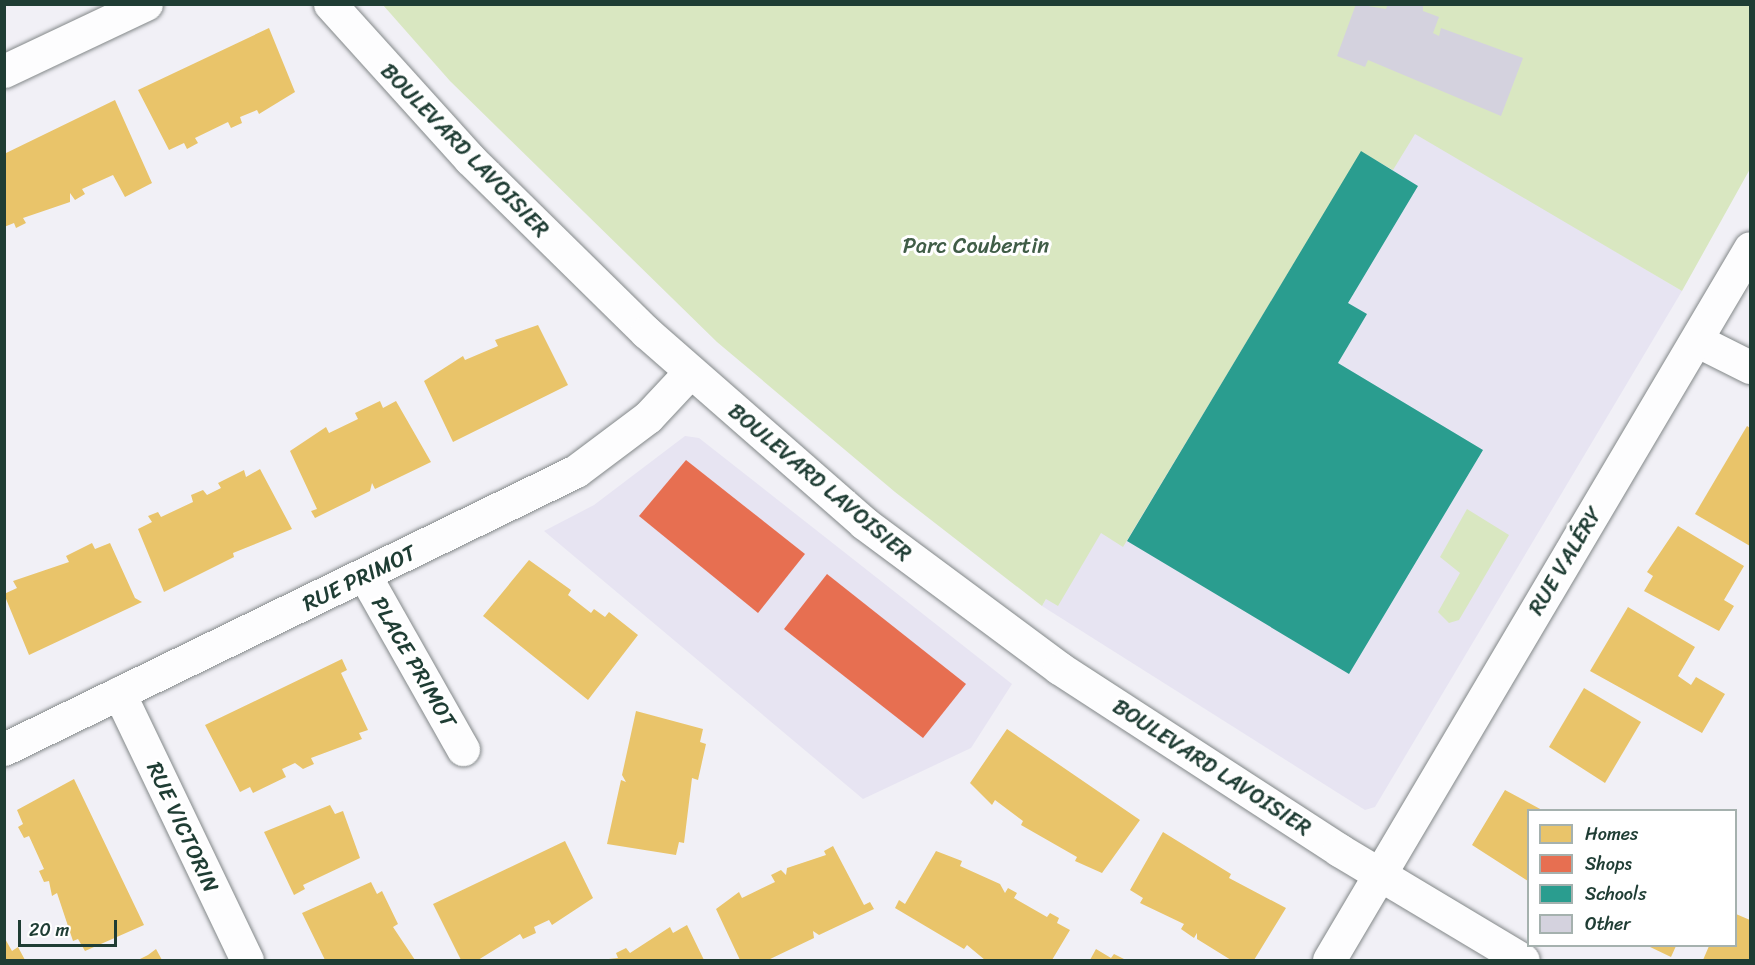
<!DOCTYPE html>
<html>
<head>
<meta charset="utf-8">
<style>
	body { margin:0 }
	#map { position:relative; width:1755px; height:965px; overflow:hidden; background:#f1f0f6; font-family:Sriracha,sans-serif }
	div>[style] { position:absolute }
	.built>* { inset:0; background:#e7e4f2 }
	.green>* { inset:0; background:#d9e7c1 }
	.homes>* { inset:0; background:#e9c46a }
	.shops>* { inset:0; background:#e76f51 }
	.schools>* { inset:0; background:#2a9d8f }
	.building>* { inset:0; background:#d4d2de }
	.roads { filter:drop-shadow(0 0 2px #838889) drop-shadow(0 0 2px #838889) }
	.minor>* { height:33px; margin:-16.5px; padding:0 16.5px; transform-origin:16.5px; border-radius:16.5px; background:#fdfdfe }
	span { translate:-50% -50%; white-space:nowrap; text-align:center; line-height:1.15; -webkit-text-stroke:6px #fff; paint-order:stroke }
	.street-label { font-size:22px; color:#1f3d34 }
	.park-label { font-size:22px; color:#405d47 }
	.frame { position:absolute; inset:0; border:6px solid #1f3d34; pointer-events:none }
	.legend { position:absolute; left:1527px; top:809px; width:210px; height:138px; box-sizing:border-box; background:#fff; border:2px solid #a5b1ae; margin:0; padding:8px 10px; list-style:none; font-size:18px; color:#1f3d34 }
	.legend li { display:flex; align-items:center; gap:12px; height:30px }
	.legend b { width:30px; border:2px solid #a5b1ae }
	.scale { position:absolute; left:18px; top:920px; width:99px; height:27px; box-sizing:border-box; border:3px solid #1f3d34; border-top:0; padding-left:8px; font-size:18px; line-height:21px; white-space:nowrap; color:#1f3d34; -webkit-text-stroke:4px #fff; paint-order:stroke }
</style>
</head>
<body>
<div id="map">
	<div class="built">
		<div style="clip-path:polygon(1349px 93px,1682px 291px,1375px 807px,1365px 810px,1042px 606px)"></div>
		<div style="clip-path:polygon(685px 436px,699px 438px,1012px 684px,971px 748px,863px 799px,544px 531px,594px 505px)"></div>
	</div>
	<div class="green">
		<div style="clip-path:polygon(383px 5px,1750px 5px,1750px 169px,1682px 291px,1415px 134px,1393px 170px,1361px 152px,1123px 547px,1101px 533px,1058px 606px,1046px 599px,1042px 606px,895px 492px,717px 342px,450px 81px)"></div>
		<div style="clip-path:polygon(1467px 509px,1509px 535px,1459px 620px,1449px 623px,1438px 612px,1460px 573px,1440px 557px)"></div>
	</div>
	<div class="homes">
		<div style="clip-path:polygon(269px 28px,295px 92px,259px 114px,257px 110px,240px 117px,242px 123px,231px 128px,228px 122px,195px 138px,198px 143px,187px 149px,184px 143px,169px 150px,138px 90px)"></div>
		<div style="clip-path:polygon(115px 100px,152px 183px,125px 197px,113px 175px,82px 189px,85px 194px,75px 200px,70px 193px,70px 202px,23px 218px,26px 223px,16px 228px,14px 223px,4px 227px,4px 154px)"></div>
		<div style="clip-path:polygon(538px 325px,568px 385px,453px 442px,424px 381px,463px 356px,465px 360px,498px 346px,495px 340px)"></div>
		<div style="clip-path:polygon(380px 401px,383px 408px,396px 401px,431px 462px,375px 489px,372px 483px,370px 491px,315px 518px,311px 511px,317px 509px,290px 451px,326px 427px,329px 433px,358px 419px,355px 413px)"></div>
		<div style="clip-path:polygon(1747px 426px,1750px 428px,1750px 546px,1695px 514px)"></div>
		<div style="clip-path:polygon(260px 469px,292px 529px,233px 553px,234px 557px,164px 592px,138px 529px,152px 522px,148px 516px,158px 512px,161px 517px,193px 502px,191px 495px,203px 490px,207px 495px,221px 488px,218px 483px,244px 470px,246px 477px)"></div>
		<div style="clip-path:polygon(1678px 526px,1744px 566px,1724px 600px,1734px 606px,1719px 631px,1644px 591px,1653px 576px,1647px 572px)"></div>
		<div style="clip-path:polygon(92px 543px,95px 549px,110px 543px,135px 598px,142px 602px,29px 655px,4px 594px,17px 588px,13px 581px,69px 562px,66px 556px)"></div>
		<div style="clip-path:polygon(529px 560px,571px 590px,568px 595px,591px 613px,594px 609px,605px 617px,609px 612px,638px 635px,588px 700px,483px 616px)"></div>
		<div style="clip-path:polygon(1628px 607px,1695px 647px,1678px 676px,1691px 685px,1696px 677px,1725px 694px,1702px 733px,1590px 671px)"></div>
		<div style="clip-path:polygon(342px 659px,347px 670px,341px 673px,368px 730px,359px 733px,362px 739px,311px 758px,314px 764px,303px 769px,295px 763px,282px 769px,286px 777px,253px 793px,250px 787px,240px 792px,205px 725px)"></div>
		<div style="clip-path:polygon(1584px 688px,1641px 722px,1605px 783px,1549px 747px)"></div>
		<div style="clip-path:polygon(636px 711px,703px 729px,700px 742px,706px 744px,698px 780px,692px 778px,684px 843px,679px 842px,676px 855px,607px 844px,621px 780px,626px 782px,622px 775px)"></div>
		<div style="clip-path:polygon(1007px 729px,1140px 820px,1102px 873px,1075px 861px,1077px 857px,1021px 825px,1023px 821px,995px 800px,992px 805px,970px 783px)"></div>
		<div style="clip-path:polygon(74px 779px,144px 925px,85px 951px,78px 939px,73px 941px,57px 893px,52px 896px,49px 881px,44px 882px,39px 871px,44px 869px,29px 836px,24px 838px,18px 827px,23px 824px,17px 810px)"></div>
		<div style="clip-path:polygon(1505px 790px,1542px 810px,1528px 810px,1528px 881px,1472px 845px)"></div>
		<div style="clip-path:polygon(330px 805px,335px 814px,343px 811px,360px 858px,303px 885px,305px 889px,294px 895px,264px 832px)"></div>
		<div style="clip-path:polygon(1163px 832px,1231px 874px,1229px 878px,1286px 908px,1254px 960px,1231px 960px,1197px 939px,1197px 933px,1194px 938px,1181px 929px,1184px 924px,1140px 903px,1143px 898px,1130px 890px)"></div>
		<div style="clip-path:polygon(565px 841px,593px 898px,552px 925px,549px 920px,534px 927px,536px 933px,523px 939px,520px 934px,478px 960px,461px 960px,433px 904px)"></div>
		<div style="clip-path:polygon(833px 846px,864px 905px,870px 902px,874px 909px,819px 935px,813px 931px,814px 938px,768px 960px,740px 960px,716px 909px,739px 892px,742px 898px,775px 882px,771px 875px,781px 870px,786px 875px,787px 868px,826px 855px,824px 851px)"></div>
		<div style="clip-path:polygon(936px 851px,962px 861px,960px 866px,1000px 884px,1005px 893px,1008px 888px,1017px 893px,1014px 898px,1047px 917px,1050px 913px,1059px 918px,1057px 923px,1070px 930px,1052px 960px,985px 960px,967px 945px,964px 949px,895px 908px,899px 900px,905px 904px)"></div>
		<div style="clip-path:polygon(371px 882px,377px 894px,382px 891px,398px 924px,393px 927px,415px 960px,325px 960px,302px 913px)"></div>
		<div style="clip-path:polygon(1736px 914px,1750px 920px,1750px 960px,1703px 960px,1709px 946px,1736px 946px)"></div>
		<div style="clip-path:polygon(687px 925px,704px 960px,599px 960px,618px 958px,616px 953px,626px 948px,630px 953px,670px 927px,673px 933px)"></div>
		<div style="clip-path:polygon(4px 937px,12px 951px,18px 947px,25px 960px,4px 960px)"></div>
		<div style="clip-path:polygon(1648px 946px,1676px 946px,1671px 957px)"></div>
		<div style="clip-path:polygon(156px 949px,162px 960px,138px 960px,148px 955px)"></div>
		<div style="clip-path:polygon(1096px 949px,1111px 958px,1114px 954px,1126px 960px,1090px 960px)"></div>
	</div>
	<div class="shops">
		<div style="clip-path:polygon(686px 460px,805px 554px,758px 613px,639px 516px)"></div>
		<div style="clip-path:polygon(827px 574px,966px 684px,923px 738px,784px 629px)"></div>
	</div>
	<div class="schools">
		<div style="clip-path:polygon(1361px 151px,1418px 186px,1348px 303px,1367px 314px,1338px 363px,1483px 450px,1349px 674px,1127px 541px)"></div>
	</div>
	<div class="building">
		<div style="clip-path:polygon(1356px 4px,1386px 9px,1388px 4px,1423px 4px,1423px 11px,1439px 17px,1433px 33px,1439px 36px,1441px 28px,1523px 58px,1501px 116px,1368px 60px,1365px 67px,1337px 56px)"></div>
	</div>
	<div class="roads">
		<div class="minor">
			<div style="left:330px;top:4px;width:209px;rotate:47.9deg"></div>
			<div style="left:470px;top:159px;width:247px;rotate:44.5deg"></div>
			<div style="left:646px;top:332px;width:290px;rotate:41.2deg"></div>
			<div style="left:864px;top:523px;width:243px;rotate:36.6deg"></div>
			<div style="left:1059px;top:668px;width:334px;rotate:33deg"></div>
			<div style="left:1339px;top:850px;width:214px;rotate:30.9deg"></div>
			<div style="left:4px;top:71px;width:157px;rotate:-25.3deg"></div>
			<div style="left:1698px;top:341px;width:58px;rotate:26.6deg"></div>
			<div style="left:365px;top:576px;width:199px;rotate:60.5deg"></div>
			<div style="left:119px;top:693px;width:296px;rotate:64.4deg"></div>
			<div style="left:4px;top:749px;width:636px;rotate:-25.92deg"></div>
			<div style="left:576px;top:471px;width:90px;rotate:-36.9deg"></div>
			<div style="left:648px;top:417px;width:62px;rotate:-47deg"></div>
			<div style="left:1329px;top:960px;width:827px;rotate:-59.4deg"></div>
		</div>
	</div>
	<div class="street-label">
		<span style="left:465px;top:150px;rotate:46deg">BOULEVARD LAVOISIER</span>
		<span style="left:820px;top:482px;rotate:40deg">BOULEVARD LAVOISIER</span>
		<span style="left:1565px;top:561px;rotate:-59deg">RUE VALÉRY</span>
		<span style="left:359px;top:578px;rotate:-26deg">RUE PRIMOT</span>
		<span style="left:414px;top:662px;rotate:60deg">PLACE PRIMOT</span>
		<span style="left:1212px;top:767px;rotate:33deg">BOULEVARD LAVOISIER</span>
		<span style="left:183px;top:827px;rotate:65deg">RUE VICTORIN</span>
	</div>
	<div class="park-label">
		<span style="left:976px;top:246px">Parc Coubertin</span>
	</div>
	<div class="frame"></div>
	<ul class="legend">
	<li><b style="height:16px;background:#e9c46a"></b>Homes</li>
	<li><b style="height:16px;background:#e76f51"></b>Shops</li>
	<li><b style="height:16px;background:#2a9d8f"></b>Schools</li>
	<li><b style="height:16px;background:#d4d2de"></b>Other</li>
	</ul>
	<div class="scale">20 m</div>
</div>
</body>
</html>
